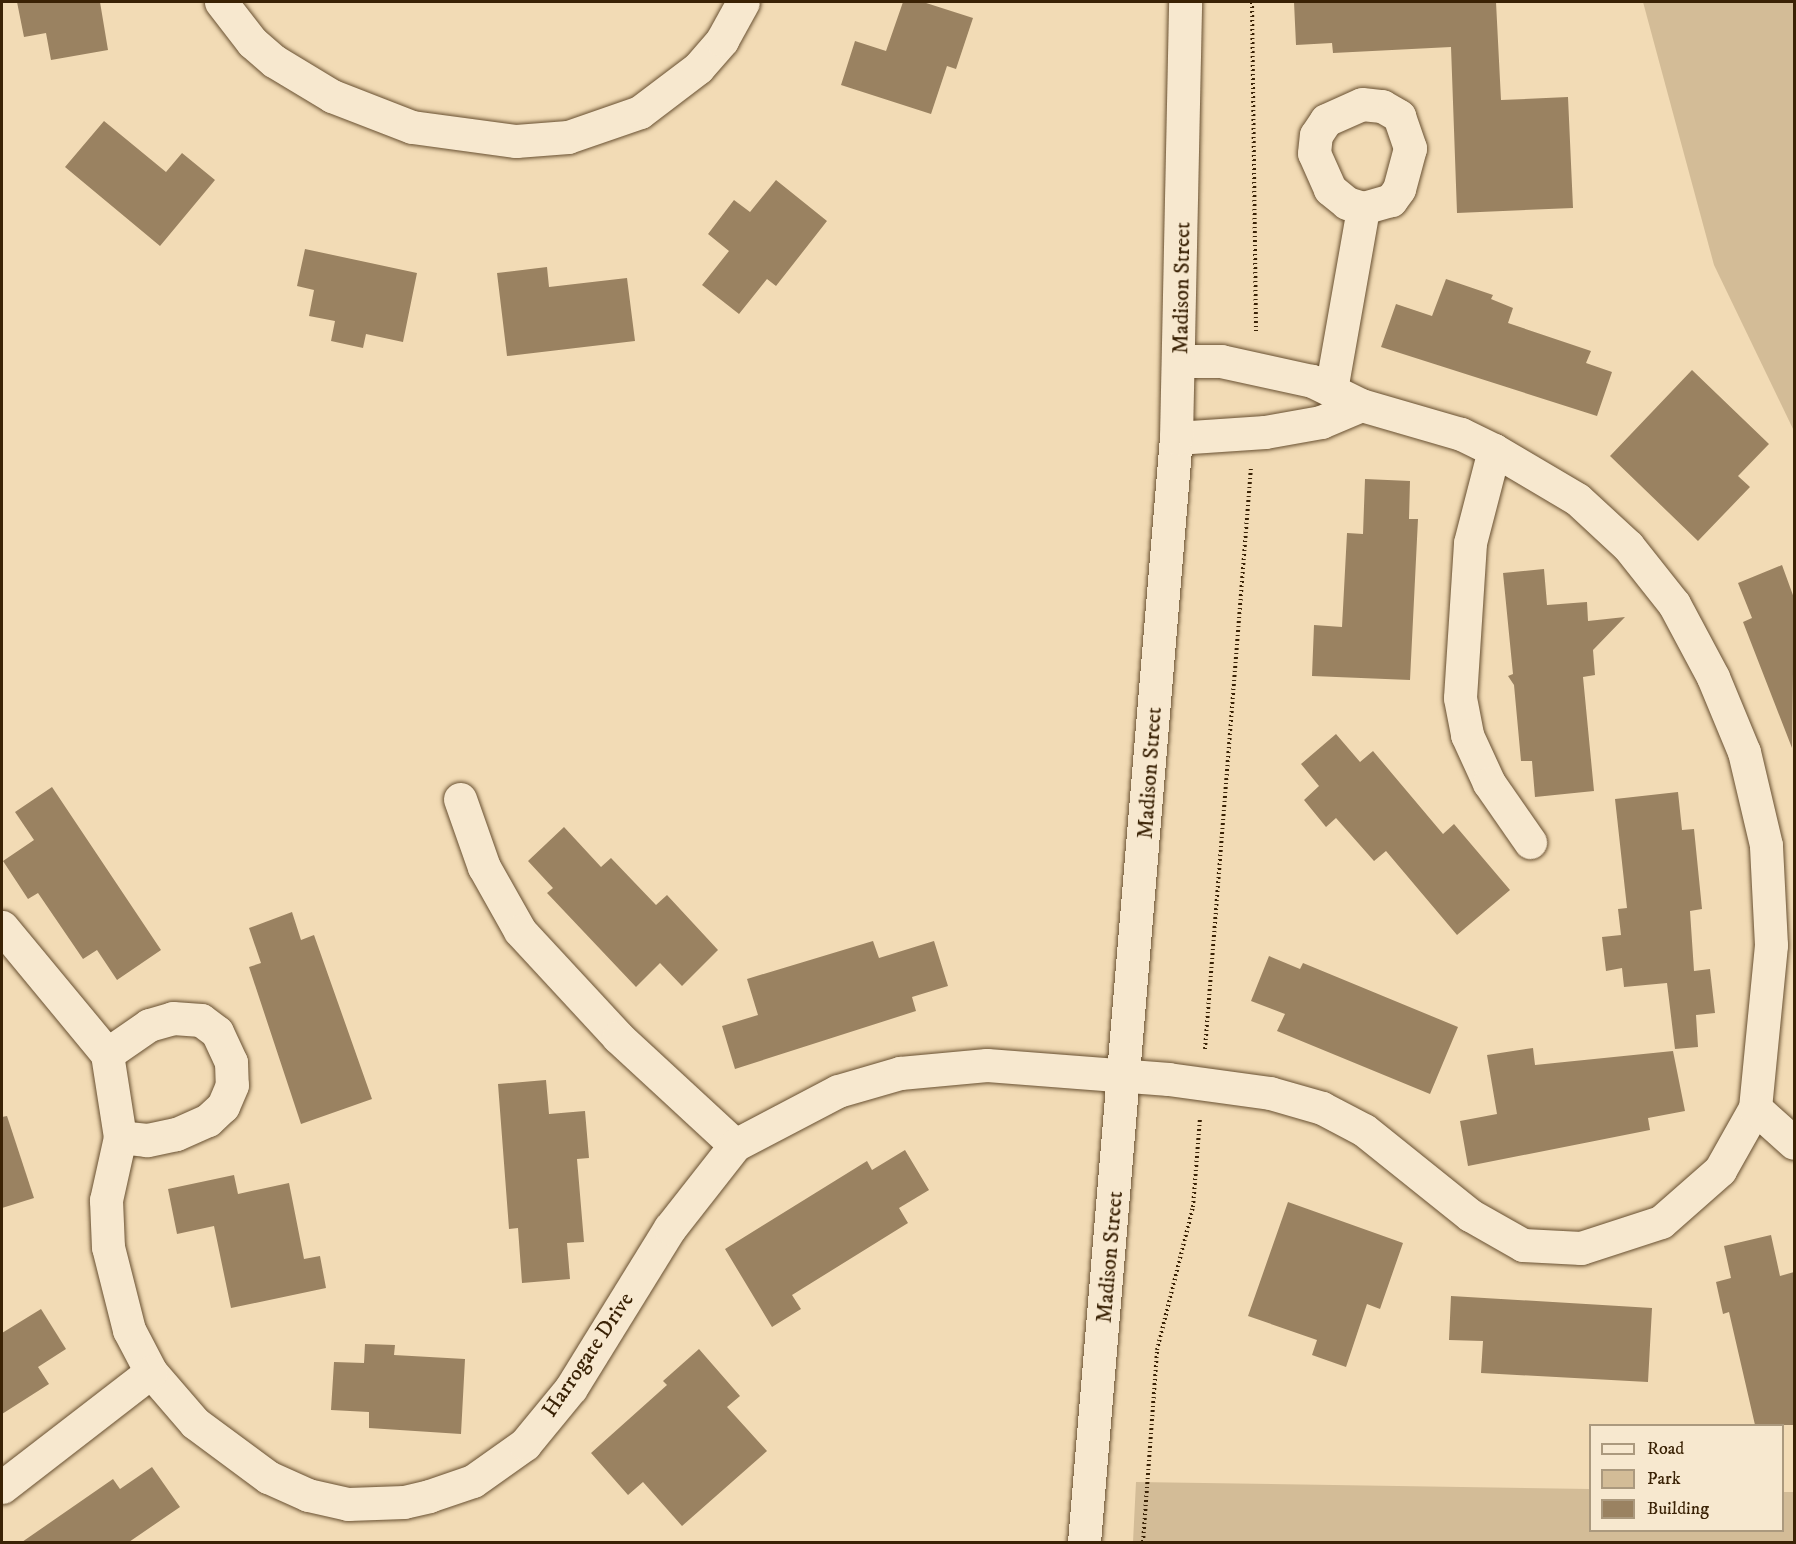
<!DOCTYPE html>
<html>
<head>
<meta charset="utf-8">
<style>
	body { margin:0 }
	#map { position:relative; width:1796px; height:1544px; overflow:hidden; background:#f2dbb5; font-family:"IM FELL DW Pica",serif }
	div>[style] { position:absolute }
	.green>* { inset:0; background:#d3bc97 }
	.building>* { inset:0; background:#9a8261 }
	.path>* { height:4px; margin-top:-2px; transform-origin:0; background:repeating-linear-gradient(90deg,#3a2205 0 1.5px,transparent 0 4.5px) }
	.roads { filter:drop-shadow(0 0 2px #685031) drop-shadow(0 0 2px #685031) }
	.minor>* { height:33px; margin:-16.5px; padding:0 16.5px; transform-origin:16.5px; border-radius:16.5px; background:#f7e8cf }
	span { translate:-50% -50%; white-space:nowrap; text-align:center; line-height:1.15; -webkit-text-stroke:5px #f7e8cf; paint-order:stroke }
	.street-label { font-size:22px; color:#3a2205 }
	.frame { position:absolute; inset:0; border:3px solid #3a2205; pointer-events:none }
	.legend { position:absolute; left:1589px; top:1424px; width:195px; height:108px; box-sizing:border-box; background:#f7e8cf; border:2px solid #ab997e; margin:0; padding:8px 10px; list-style:none; font-size:18px; color:#3a2205 }
	.legend li { display:flex; align-items:center; gap:12px; height:30px }
	.legend b { width:30px; border:2px solid #ab997e }
</style>
</head>
<body>
<div id="map">
	<div class="green">
		<div style="clip-path:polygon(1643px 2px,1794px 2px,1794px 431px,1714px 265px)"></div>
		<div style="clip-path:polygon(1136px 1482px,1590px 1489px,1590px 1530px,1782px 1530px,1783px 1492px,1794px 1492px,1794px 1542px,1133px 1542px)"></div>
	</div>
	<div class="building">
		<div style="clip-path:polygon(17px 2px,100px 2px,108px 50px,51px 60px,46px 33px,24px 37px)"></div>
		<div style="clip-path:polygon(903px 2px,923px 2px,973px 18px,956px 69px,947px 66px,931px 114px,841px 85px,855px 41px,886px 51px)"></div>
		<div style="clip-path:polygon(1294px 2px,1496px 2px,1501px 100px,1568px 97px,1573px 208px,1457px 213px,1451px 47px,1333px 53px,1332px 43px,1296px 45px)"></div>
		<div style="clip-path:polygon(104px 121px,166px 172px,182px 153px,215px 180px,160px 246px,65px 167px)"></div>
		<div style="clip-path:polygon(776px 180px,827px 221px,776px 286px,767px 279px,739px 314px,702px 285px,729px 251px,708px 234px,734px 200px,750px 212px)"></div>
		<div style="clip-path:polygon(305px 249px,417px 273px,403px 342px,366px 334px,363px 348px,331px 341px,335px 321px,309px 316px,314px 290px,297px 286px)"></div>
		<div style="clip-path:polygon(547px 267px,549px 287px,627px 278px,635px 341px,507px 356px,497px 273px)"></div>
		<div style="clip-path:polygon(1446px 279px,1493px 295px,1491px 299px,1513px 308px,1508px 323px,1591px 351px,1586px 363px,1612px 372px,1597px 416px,1381px 347px,1396px 304px,1432px 316px)"></div>
		<div style="clip-path:polygon(1692px 370px,1769px 444px,1738px 476px,1750px 487px,1698px 541px,1610px 456px)"></div>
		<div style="clip-path:polygon(1365px 479px,1410px 481px,1409px 519px,1418px 519px,1410px 680px,1312px 676px,1314px 625px,1342px 627px,1347px 533px,1363px 534px)"></div>
		<div style="clip-path:polygon(1782px 565px,1794px 598px,1792px 748px,1743px 622px,1752px 618px,1738px 583px)"></div>
		<div style="clip-path:polygon(1544px 569px,1547px 605px,1587px 602px,1588px 621px,1625px 617px,1593px 650px,1595px 675px,1583px 677px,1594px 791px,1535px 797px,1532px 761px,1521px 761px,1514px 685px,1508px 676px,1513px 674px,1503px 573px)"></div>
		<div style="clip-path:polygon(1336px 734px,1360px 762px,1373px 751px,1443px 834px,1454px 824px,1510px 890px,1457px 935px,1386px 851px,1374px 861px,1336px 818px,1326px 827px,1304px 800px,1319px 786px,1301px 764px)"></div>
		<div style="clip-path:polygon(52px 787px,161px 950px,117px 980px,97px 950px,83px 959px,38px 893px,28px 899px,3px 861px,34px 840px,15px 812px)"></div>
		<div style="clip-path:polygon(1678px 792px,1682px 830px,1694px 829px,1702px 909px,1690px 911px,1694px 971px,1710px 969px,1715px 1013px,1696px 1015px,1698px 1047px,1675px 1049px,1667px 983px,1624px 987px,1622px 968px,1606px 971px,1602px 937px,1621px 935px,1618px 909px,1627px 908px,1615px 799px)"></div>
		<div style="clip-path:polygon(564px 827px,601px 867px,611px 858px,656px 905px,667px 895px,718px 950px,682px 986px,660px 963px,636px 987px,547px 893px,553px 888px,528px 861px)"></div>
		<div style="clip-path:polygon(292px 912px,301px 940px,314px 935px,372px 1099px,301px 1124px,249px 967px,261px 963px,249px 928px)"></div>
		<div style="clip-path:polygon(873px 941px,879px 958px,934px 941px,948px 986px,912px 997px,916px 1011px,735px 1069px,722px 1026px,758px 1015px,747px 979px)"></div>
		<div style="clip-path:polygon(1269px 956px,1300px 969px,1303px 963px,1458px 1027px,1430px 1094px,1277px 1031px,1285px 1014px,1251px 1001px)"></div>
		<div style="clip-path:polygon(1533px 1048px,1535px 1065px,1673px 1051px,1685px 1111px,1648px 1118px,1650px 1130px,1468px 1166px,1460px 1121px,1497px 1114px,1487px 1055px)"></div>
		<div style="clip-path:polygon(546px 1080px,549px 1114px,585px 1111px,589px 1158px,577px 1159px,584px 1242px,567px 1243px,570px 1279px,522px 1283px,518px 1228px,509px 1229px,498px 1084px)"></div>
		<div style="clip-path:polygon(7px 1116px,34px 1198px,2px 1208px,2px 1117px)"></div>
		<div style="clip-path:polygon(905px 1150px,929px 1190px,899px 1208px,908px 1223px,792px 1295px,801px 1309px,772px 1327px,725px 1249px,867px 1161px,872px 1170px)"></div>
		<div style="clip-path:polygon(234px 1175px,238px 1194px,289px 1183px,304px 1259px,320px 1256px,326px 1288px,231px 1308px,214px 1226px,177px 1234px,168px 1189px)"></div>
		<div style="clip-path:polygon(1288px 1202px,1403px 1243px,1380px 1309px,1367px 1304px,1346px 1367px,1312px 1355px,1317px 1340px,1248px 1316px)"></div>
		<div style="clip-path:polygon(1771px 1235px,1780px 1276px,1794px 1272px,1794px 1425px,1755px 1425px,1729px 1312px,1723px 1314px,1716px 1282px,1731px 1278px,1724px 1246px)"></div>
		<div style="clip-path:polygon(1451px 1296px,1652px 1308px,1648px 1382px,1481px 1373px,1483px 1341px,1449px 1340px)"></div>
		<div style="clip-path:polygon(41px 1309px,66px 1349px,38px 1367px,49px 1384px,2px 1414px,2px 1333px)"></div>
		<div style="clip-path:polygon(365px 1344px,395px 1345px,394px 1355px,465px 1359px,461px 1434px,369px 1428px,369px 1412px,331px 1410px,334px 1362px,364px 1363px)"></div>
		<div style="clip-path:polygon(699px 1349px,740px 1396px,727px 1407px,767px 1451px,682px 1526px,643px 1482px,628px 1495px,591px 1453px,667px 1385px,663px 1381px)"></div>
		<div style="clip-path:polygon(152px 1467px,180px 1507px,129px 1542px,22px 1542px,113px 1479px,120px 1489px)"></div>
	</div>
	<div class="path">
		<div style="left:1252px;top:2px;width:329px;rotate:89.3deg"></div>
		<div style="left:1205px;top:1049px;width:584px;rotate:-85.48deg"></div>
		<div style="left:1143px;top:1542px;width:193px;rotate:-85.8deg"></div>
		<div style="left:1157px;top:1350px;width:147px;rotate:-75.9deg"></div>
		<div style="left:1193px;top:1207px;width:88px;rotate:-85.5deg"></div>
	</div>
	<div class="roads">
		<div class="minor">
			<div style="left:221px;top:2px;width:51px;rotate:52.2deg"></div>
			<div style="left:252px;top:42px;width:29px;rotate:41deg"></div>
			<div style="left:274px;top:61px;width:68px;rotate:31.1deg"></div>
			<div style="left:332px;top:96px;width:86px;rotate:21.2deg"></div>
			<div style="left:412px;top:127px;width:105px;rotate:7.7deg"></div>
			<div style="left:516px;top:141px;width:52px;rotate:-4.4deg"></div>
			<div style="left:568px;top:137px;width:76px;rotate:-19.1deg"></div>
			<div style="left:640px;top:112px;width:73px;rotate:-37.2deg"></div>
			<div style="left:698px;top:68px;width:37px;rotate:-49deg"></div>
			<div style="left:722px;top:40px;width:43px;rotate:-61.1deg"></div>
			<div style="left:1362px;top:104px;width:20px;rotate:6deg"></div>
			<div style="left:1382px;top:106px;width:20px;rotate:30deg"></div>
			<div style="left:1399px;top:116px;width:34px;rotate:71deg"></div>
			<div style="left:1410px;top:148px;width:42px;rotate:105deg"></div>
			<div style="left:1399px;top:189px;width:14px;rotate:126deg"></div>
			<div style="left:1391px;top:200px;width:29px;rotate:164deg"></div>
			<div style="left:1363px;top:208px;width:17px;rotate:-163deg"></div>
			<div style="left:1347px;top:203px;width:22px;rotate:-141deg"></div>
			<div style="left:1330px;top:189px;width:39px;rotate:-114deg"></div>
			<div style="left:1314px;top:153px;width:18px;rotate:-84deg"></div>
			<div style="left:1316px;top:135px;width:18px;rotate:-56deg"></div>
			<div style="left:1326px;top:120px;width:39px;rotate:-24deg"></div>
			<div style="left:1331px;top:390px;width:185px;rotate:-80deg"></div>
			<div style="left:1176px;top:438px;width:89px;rotate:-3.9deg"></div>
			<div style="left:1265px;top:432px;width:57px;rotate:-10.1deg"></div>
			<div style="left:1321px;top:422px;width:43px;rotate:-23deg"></div>
			<div style="left:1494px;top:450px;width:96px;rotate:104.5deg"></div>
			<div style="left:1470px;top:543px;width:155px;rotate:93.7deg"></div>
			<div style="left:1460px;top:698px;width:38px;rotate:79deg"></div>
			<div style="left:1467px;top:735px;width:53px;rotate:65.4deg"></div>
			<div style="left:1489px;top:783px;width:72px;rotate:55.2deg"></div>
			<div style="left:460px;top:799px;width:72px;rotate:70.6deg"></div>
			<div style="left:484px;top:867px;width:73px;rotate:60.6deg"></div>
			<div style="left:520px;top:931px;width:144px;rotate:47.2deg"></div>
			<div style="left:618px;top:1037px;width:159px;rotate:42.7deg"></div>
			<div style="left:2px;top:927px;width:165px;rotate:50.4deg"></div>
			<div style="left:107px;top:1054px;width:84px;rotate:81.1deg"></div>
			<div style="left:120px;top:1137px;width:65px;rotate:102.5deg"></div>
			<div style="left:106px;top:1200px;width:47px;rotate:87.6deg"></div>
			<div style="left:108px;top:1247px;width:86px;rotate:75.8deg"></div>
			<div style="left:129px;top:1330px;width:47px;rotate:62.4deg"></div>
			<div style="left:151px;top:1372px;width:67px;rotate:49.2deg"></div>
			<div style="left:195px;top:1423px;width:91px;rotate:36.5deg"></div>
			<div style="left:268px;top:1477px;width:44px;rotate:24.2deg"></div>
			<div style="left:308px;top:1495px;width:41px;rotate:12.7deg"></div>
			<div style="left:348px;top:1504px;width:56px;rotate:-2deg"></div>
			<div style="left:404px;top:1502px;width:26px;rotate:-13deg"></div>
			<div style="left:429px;top:1496px;width:46px;rotate:-18.8deg"></div>
			<div style="left:473px;top:1481px;width:64px;rotate:-35.4deg"></div>
			<div style="left:525px;top:1444px;width:72px;rotate:-50.6deg"></div>
			<div style="left:571px;top:1388px;width:188px;rotate:-58.3deg"></div>
			<div style="left:670px;top:1228px;width:105px;rotate:-51.9deg"></div>
			<div style="left:735px;top:1145px;width:116px;rotate:-27.7deg"></div>
			<div style="left:838px;top:1091px;width:65px;rotate:-16.2deg"></div>
			<div style="left:900px;top:1073px;width:87px;rotate:-5.3deg"></div>
			<div style="left:987px;top:1065px;width:182px;rotate:4.4deg"></div>
			<div style="left:1168px;top:1079px;width:103px;rotate:7.8deg"></div>
			<div style="left:1270px;top:1093px;width:54px;rotate:16.1deg"></div>
			<div style="left:1322px;top:1108px;width:47px;rotate:27.6deg"></div>
			<div style="left:1364px;top:1130px;width:136px;rotate:38.7deg"></div>
			<div style="left:1470px;top:1215px;width:61px;rotate:29.5deg"></div>
			<div style="left:1523px;top:1245px;width:58px;rotate:3deg"></div>
			<div style="left:1581px;top:1248px;width:84px;rotate:-18deg"></div>
			<div style="left:1661px;top:1222px;width:79px;rotate:-41.4deg"></div>
			<div style="left:1720px;top:1170px;width:71px;rotate:-60.6deg"></div>
			<div style="left:1755px;top:1108px;width:164px;rotate:-84.4deg"></div>
			<div style="left:1771px;top:945px;width:100px;rotate:-92.9deg"></div>
			<div style="left:1766px;top:845px;width:96px;rotate:-103.3deg"></div>
			<div style="left:1744px;top:752px;width:81px;rotate:-112.5deg"></div>
			<div style="left:1713px;top:677px;width:83px;rotate:-118.1deg"></div>
			<div style="left:1674px;top:604px;width:74px;rotate:-128.4deg"></div>
			<div style="left:1628px;top:546px;width:69px;rotate:-137.3deg"></div>
			<div style="left:1577px;top:499px;width:96px;rotate:-149.4deg"></div>
			<div style="left:1494px;top:450px;width:37px;rotate:-154deg"></div>
			<div style="left:1461px;top:434px;width:104px;rotate:-163.8deg"></div>
			<div style="left:1361px;top:405px;width:55px;rotate:-153.9deg"></div>
			<div style="left:1312px;top:381px;width:93px;rotate:-167.6deg"></div>
			<div style="left:1221px;top:361px;width:41px;rotate:180deg"></div>
			<div style="left:107px;top:1054px;width:51px;rotate:-34.6deg"></div>
			<div style="left:149px;top:1025px;width:25px;rotate:-16deg"></div>
			<div style="left:173px;top:1018px;width:28px;rotate:4deg"></div>
			<div style="left:201px;top:1020px;width:20px;rotate:37deg"></div>
			<div style="left:217px;top:1032px;width:33px;rotate:65deg"></div>
			<div style="left:231px;top:1062px;width:23px;rotate:88deg"></div>
			<div style="left:232px;top:1085px;width:23px;rotate:113deg"></div>
			<div style="left:223px;top:1106px;width:21px;rotate:137deg"></div>
			<div style="left:208px;top:1120px;width:35px;rotate:156deg"></div>
			<div style="left:176px;top:1134px;width:30px;rotate:168deg"></div>
			<div style="left:147px;top:1140px;width:27px;rotate:-174deg"></div>
			<div style="left:1755px;top:1108px;width:52px;rotate:41.9deg"></div>
			<div style="left:2px;top:1487px;width:188px;rotate:-37.7deg"></div>
			<div style="left:1084px;top:1542px;width:1108px;rotate:-85.24deg"></div>
			<div style="left:1176px;top:438px;width:436px;rotate:-88.8deg"></div>
		</div>
	</div>
	<div class="street-label">
		<span style="left:1182px;top:288px;rotate:-89deg">Madison Street</span>
		<span style="left:1150px;top:773px;rotate:-86deg">Madison Street</span>
		<span style="left:1110px;top:1257px;rotate:-85deg">Madison Street</span>
		<span style="left:588px;top:1355px;rotate:-56deg">Harrogate Drive</span>
	</div>
	<div class="frame"></div>
	<ul class="legend">
	<li><b style="height:8px;background:#f7e8cf"></b>Road</li>
	<li><b style="height:16px;background:#d3bc97"></b>Park</li>
	<li><b style="height:16px;background:#9a8261"></b>Building</li>
	</ul>
</div>
</body>
</html>
